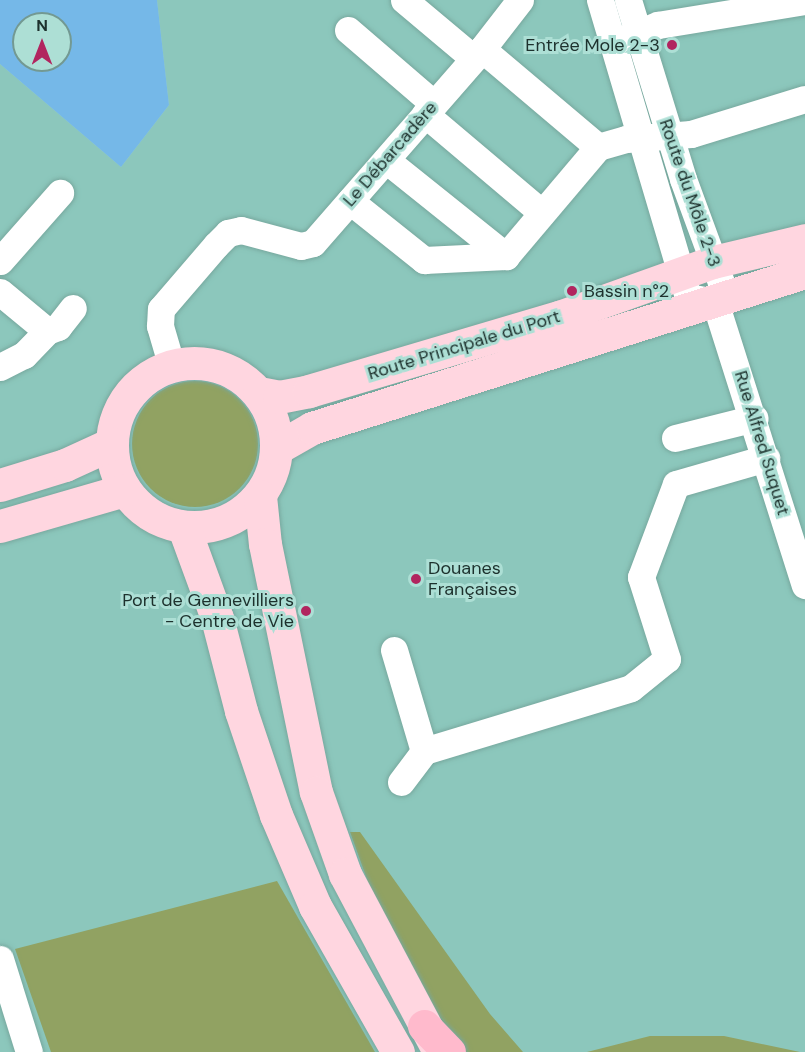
<!DOCTYPE html>
<html>
<head>
<meta charset="utf-8">
<style>
	body { margin:0 }
	#map { position:relative; width:805px; height:1052px; overflow:hidden; background:#a0d2c8; font-family:"DM Sans",sans-serif }
	div>[style] { position:absolute }
	.built>* { inset:0; background:#8cc7bc }
	.green>* { inset:0; background:#91a262 }
	.round { border-radius:50% }
	.water>* { inset:0; background:#75b8e8 }
	.roads { filter:drop-shadow(0 0 2px #77a89e) drop-shadow(0 0 2px #77a89e) }
	.minor>* { height:27px; margin:-13.5px; padding:0 13.5px; transform-origin:13.5px; border-radius:13.5px; background:#fff }
	.major>* { height:33px; margin:-16.5px; padding:0 16.5px; transform-origin:16.5px; border-radius:16.5px; background:#ffd6e0 }
	.major>.ring { margin:-16.5px; padding:0; box-sizing:content-box; background:none; border:33px solid #ffd6e0; border-radius:50% }
	.highway>* { height:33px; margin:-16.5px; padding:0 16.5px; transform-origin:16.5px; border-radius:16.5px; background:#ffbacc }
	.dots>* { width:16px; height:16px; translate:-50% -50%; box-sizing:border-box; border:3px solid #addfd5; border-radius:50% }
	span { translate:-50% -50%; white-space:nowrap; text-align:center; line-height:1.15; -webkit-text-stroke:6px #addfd5; paint-order:stroke }
	.poi-label { font-size:18px; color:#1d312d }
	.right { translate:-100% -50%; text-align:right }
	.left { translate:0 -50%; text-align:left }
	.street-label { font-size:18px; color:#1d312d }
	.north { position:absolute; left:12px; top:12px; width:60px; height:60px; box-sizing:border-box; background:#addfd5; border:2px solid #739992; border-radius:50%; rotate:0deg; font-size:16px; font-weight:700; line-height:24px; text-align:center; color:#1d312d }
	.north::after { content:''; display:block; margin:auto; width:21px; height:27px; background:#b1255f; clip-path:polygon(50% 0,100% 100%,50% 72%,0 100%) }
</style>
</head>
<body>
<div id="map">
	<div class="built">
		<div style="clip-path:polygon(157px 0,805px 0,805px 1052px,0 1052px,0 64px,121px 167px,169px 105px)"></div>
	</div>
	<div class="green">
		<div class="round" style="left:132px;top:381px;width:126px;height:126px"></div>
		<div style="clip-path:polygon(350px 832px,360px 832px,490px 1014px,523px 1052px,457px 1052px,378px 910px)"></div>
		<div style="clip-path:polygon(277px 881px,375px 1052px,51px 1052px,15px 949px)"></div>
		<div style="clip-path:polygon(650px 1036px,724px 1036px,800px 1052px,587px 1052px)"></div>
	</div>
	<div class="water">
		<div style="clip-path:polygon(evenodd,0 0,157px 0,169px 105px,121px 167px,0 64px,0 0,24px 24px,60px 24px,60px 60px,24px 60px,24px 24px)"></div>
	</div>
	<div class="roads">
		<div class="minor">
			<div style="left:404px;top:0;width:90px;rotate:40deg"></div>
			<div style="left:600px;top:0;width:310px;rotate:73.5deg"></div>
			<div style="left:688px;top:297px;width:27px;rotate:10deg"></div>
			<div style="left:628px;top:0;width:187px;rotate:72.9deg"></div>
			<div style="left:683px;top:179px;width:113px;rotate:69.8deg"></div>
			<div style="left:722px;top:285px;width:18px;rotate:112deg"></div>
			<div style="left:348px;top:30px;width:113px;rotate:40.7deg"></div>
			<div style="left:622px;top:40px;width:39px;rotate:-23deg"></div>
			<div style="left:658px;top:25px;width:149px;rotate:-9.3deg"></div>
			<div style="left:482px;top:49px;width:62px;rotate:-52.2deg"></div>
			<div style="left:425px;top:114px;width:153px;rotate:40.2deg"></div>
			<div style="left:386px;top:160px;width:154px;rotate:38.7deg"></div>
			<div style="left:350px;top:201px;width:95px;rotate:38.6deg"></div>
			<div style="left:424px;top:260px;width:82px;rotate:-2.8deg"></div>
			<div style="left:506px;top:256px;width:143px;rotate:-49.8deg"></div>
			<div style="left:0;top:261px;width:91px;rotate:-48.6deg"></div>
			<div style="left:0;top:292px;width:61px;rotate:39.7deg"></div>
			<div style="left:47px;top:331px;width:12px;rotate:-20deg"></div>
			<div style="left:58px;top:327px;width:24px;rotate:-52deg"></div>
			<div style="left:715px;top:302px;width:297px;rotate:72.4deg"></div>
			<div style="left:0;top:367px;width:27px;rotate:-27deg"></div>
			<div style="left:24px;top:355px;width:33px;rotate:-46deg"></div>
			<div style="left:172px;top:367px;width:43px;rotate:-106.3deg"></div>
			<div style="left:160px;top:326px;width:17px;rotate:-87deg"></div>
			<div style="left:161px;top:309px;width:84px;rotate:-49.3deg"></div>
			<div style="left:216px;top:245px;width:17px;rotate:-45deg"></div>
			<div style="left:228px;top:233px;width:13px;rotate:-13deg"></div>
			<div style="left:241px;top:230px;width:62px;rotate:14.9deg"></div>
			<div style="left:301px;top:246px;width:12px;rotate:-14deg"></div>
			<div style="left:313px;top:243px;width:257px;rotate:-48.9deg"></div>
			<div style="left:482px;top:49px;width:152px;rotate:40.2deg"></div>
			<div style="left:598px;top:147px;width:29px;rotate:-16deg"></div>
			<div style="left:626px;top:139px;width:65px;rotate:-4.4deg"></div>
			<div style="left:691px;top:134px;width:119px;rotate:-17.1deg"></div>
			<div style="left:675px;top:438px;width:82px;rotate:-14deg"></div>
			<div style="left:394px;top:650px;width:105px;rotate:73.5deg"></div>
			<div style="left:401px;top:782px;width:39px;rotate:-53deg"></div>
			<div style="left:424px;top:751px;width:216px;rotate:-16.9deg"></div>
			<div style="left:631px;top:688px;width:46px;rotate:-38.9deg"></div>
			<div style="left:667px;top:659px;width:86px;rotate:-107.6deg"></div>
			<div style="left:641px;top:577px;width:99px;rotate:-69.4deg"></div>
			<div style="left:676px;top:484px;width:94px;rotate:-16.1deg"></div>
			<div style="left:0;top:959px;width:97px;rotate:72.7deg"></div>
		</div>
		<div class="major">
			<div class="ring" style="left:112px;top:363px;width:131px;height:131px"></div>
			<div style="left:259px;top:393px;width:20px;rotate:11deg"></div>
			<div style="left:279px;top:397px;width:31px;rotate:-11deg"></div>
			<div style="left:309px;top:391px;width:261px;rotate:-16.5deg"></div>
			<div style="left:559px;top:317px;width:164px;rotate:-19.7deg"></div>
			<div style="left:713px;top:262px;width:95px;rotate:-13.4deg"></div>
			<div style="left:277px;top:448px;width:40px;rotate:-29.7deg"></div>
			<div style="left:312px;top:428px;width:517px;rotate:-17.56deg"></div>
			<div style="left:0;top:485px;width:68px;rotate:-17.1deg"></div>
			<div style="left:65px;top:465px;width:51px;rotate:-24.5deg"></div>
			<div style="left:260px;top:496px;width:48px;rotate:84.1deg"></div>
			<div style="left:265px;top:544px;width:253px;rotate:78.4deg"></div>
			<div style="left:316px;top:792px;width:87px;rotate:70.5deg"></div>
			<div style="left:345px;top:874px;width:199px;rotate:62.1deg"></div>
			<div style="left:0;top:526px;width:130px;rotate:-16.1deg"></div>
			<div style="left:184px;top:528px;width:96px;rotate:69.9deg"></div>
			<div style="left:217px;top:618px;width:96px;rotate:75.5deg"></div>
			<div style="left:241px;top:711px;width:110px;rotate:71.4deg"></div>
			<div style="left:276px;top:815px;width:99px;rotate:66.8deg"></div>
			<div style="left:315px;top:906px;width:168px;rotate:60.4deg"></div>
		</div>
		<div class="highway">
			<div style="left:424px;top:1026px;width:36px;rotate:46deg"></div>
		</div>
	</div>
	<div class="dots">
		<div style="left:672px;top:45px;background:#b1255f"></div>
		<div style="left:572px;top:291px;background:#b1255f"></div>
		<div style="left:416px;top:579px;background:#b1255f"></div>
		<div style="left:306px;top:611px;background:#b1255f"></div>
	</div>
	<div class="poi-label">
		<span class="right" style="left:660px;top:45px">Entrée Mole 2-3</span>
		<span class="left" style="left:584px;top:291px">Bassin n°2</span>
		<span class="left" style="left:428px;top:579px">Douanes<br>Françaises</span>
		<span class="right" style="left:294px;top:611px">Port de Gennevilliers<br>- Centre de Vie</span>
	</div>
	<div class="street-label">
		<span style="left:390px;top:154px;rotate:-49deg">Le Débarcadère</span>
		<span style="left:690px;top:193px;rotate:71deg">Route du Môle 2-3</span>
		<span style="left:464px;top:345px;rotate:-17deg">Route Principale du Port</span>
		<span style="left:762px;top:443px;rotate:73deg">Rue Alfred Suquet</span>
	</div>
	<div class="north">N</div>
</div>
</body>
</html>
